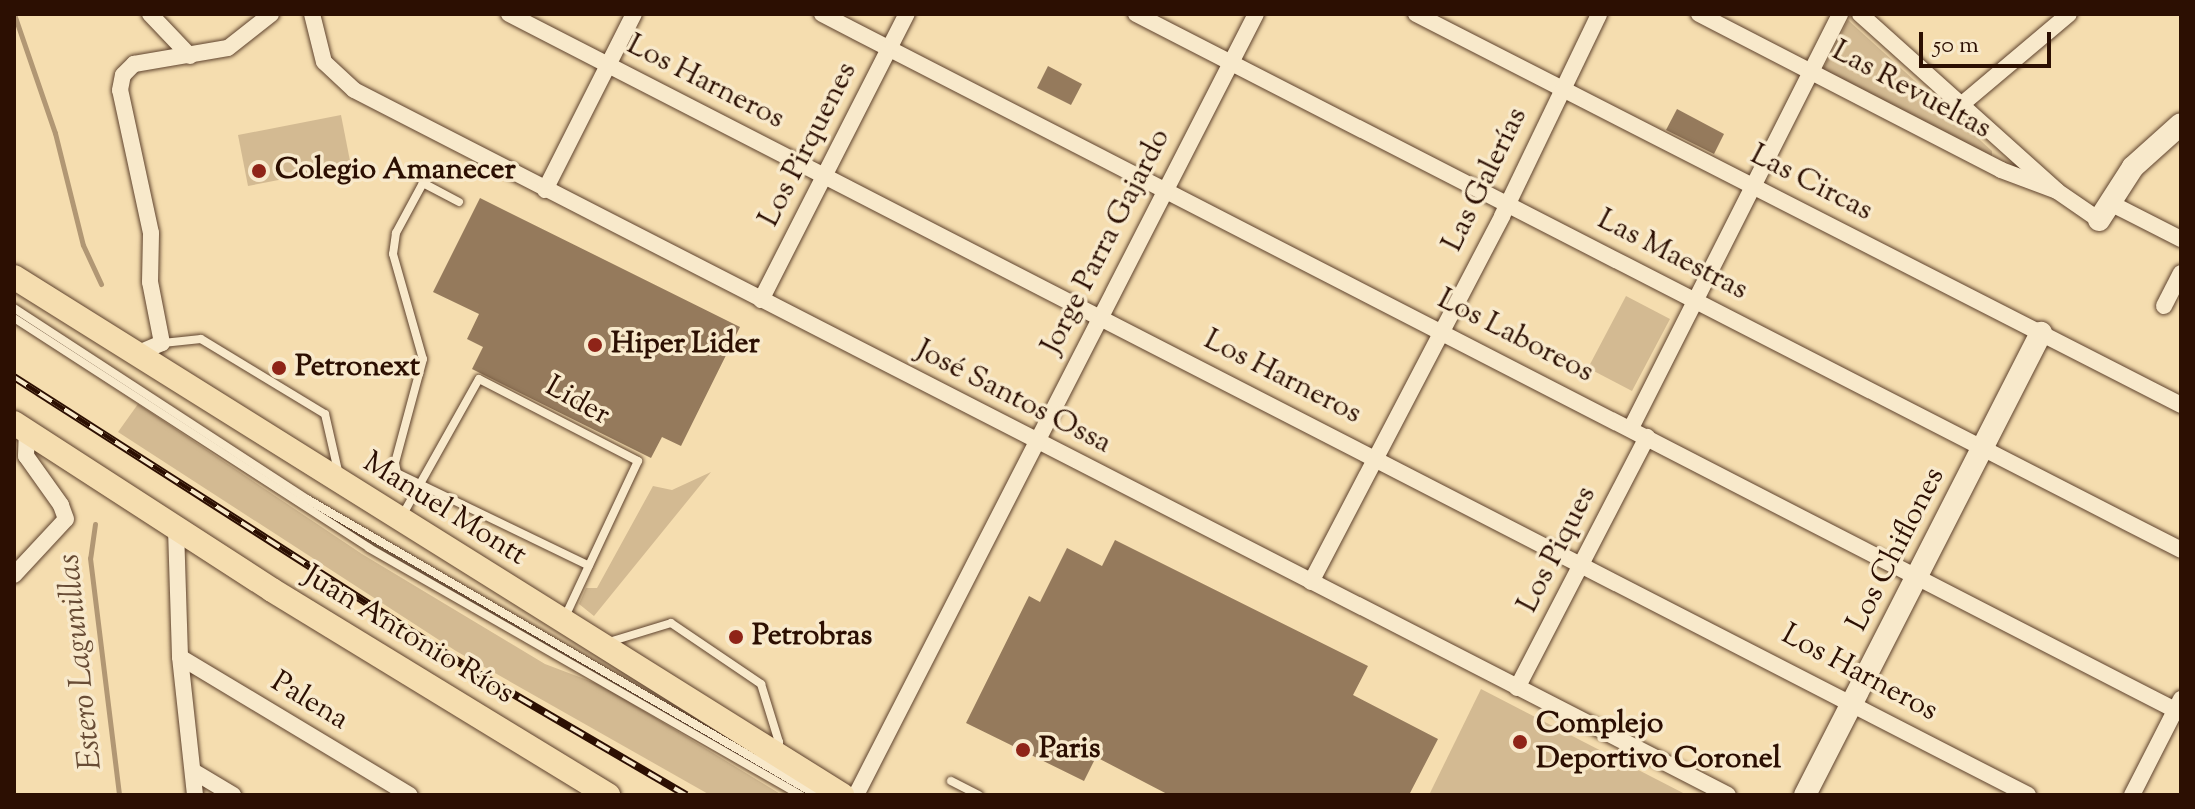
<!DOCTYPE html>
<html>
<head>
<meta charset="utf-8">
<style>
	body { margin:0 }
	#map { position:relative; width:2195px; height:809px; overflow:hidden; background:#f5ddaf; font-family:"Sorts Mill Goudy",serif }
	div>[style] { position:absolute }
	.green>* { inset:0; background:#d3ba92 }
	.stream>* { height:5px; margin:-2.5px; padding:0 2.5px; transform-origin:2.5px; border-radius:2.5px; background:#b19774 }
	.building>* { inset:0; background:#957a5c }
	.roads { filter:drop-shadow(0 0 2px #5e422d) drop-shadow(0 0 2px #5e422d) }
	.lane>* { height:8px; margin:-4px; padding:0 4px; transform-origin:4px; border-radius:4px; background:#f8e9cb }
	.street>* { height:16px; margin:-8px; padding:0 8px; transform-origin:8px; border-radius:8px; background:#f8e9cb }
	.secondary>* { height:22px; margin:-11px; padding:0 11px; transform-origin:11px; border-radius:11px; background:#f8e9cb }
	.primary>* { height:24px; margin:-12px; padding:0 12px; transform-origin:12px; border-radius:12px; background:#f5ddaf }
	.rail>* { height:8px; margin-top:-4px; transform-origin:0; background:repeating-linear-gradient(90deg,#f8e9cb 0 15px,#2c0f02 0 30px); box-sizing:border-box; border-block:2px solid #2c0f02 }
	.dots>* { width:22px; height:22px; translate:-50% -50%; box-sizing:border-box; border:4px solid #f8e9cb; border-radius:50% }
	span { translate:-50% -50%; white-space:nowrap; text-align:center; line-height:1.15; -webkit-text-stroke:7px #f8e9cb; paint-order:stroke }
	.street-label { font-size:30px; color:#2c0f02 }
	.poi-label { font-size:30px; color:#2c0f02; font-weight:700 }
	.left { translate:0 -50%; text-align:left }
	.water-label { font-size:32px; color:#684c35; font-style:italic }
	.frame { position:absolute; inset:0; border:16px solid #2c0f02; pointer-events:none }
	.scale { position:absolute; left:1919px; top:32px; width:132px; height:36px; box-sizing:border-box; border:4px solid #2c0f02; border-top:0; padding-left:10px; font-size:24px; line-height:28px; white-space:nowrap; color:#2c0f02; -webkit-text-stroke:6px #f8e9cb; paint-order:stroke }
</style>
</head>
<body>
<div id="map">
	<div class="green">
		<div style="clip-path:polygon(1848px 20px,1992px 151px,1992px 157px,1822px 71px)"></div>
		<div style="clip-path:polygon(341px 115px,351px 166px,248px 186px,238px 135px)"></div>
		<div style="clip-path:polygon(1626px 296px,1670px 319px,1632px 391px,1588px 368px)"></div>
		<div style="clip-path:polygon(138px 404px,362px 554px,545px 664px,603px 686px,782px 795px,710px 795px,456px 651px,118px 432px)"></div>
		<div style="clip-path:polygon(711px 472px,594px 616px,579px 604px,586px 588px,597px 588px,653px 486px,672px 490px)"></div>
		<div style="clip-path:polygon(1481px 689px,1687px 795px,1429px 795px)"></div>
	</div>
	<div class="stream">
		<div style="left:14px;top:14px;width:126px;rotate:71deg"></div>
		<div style="left:55px;top:133px;width:115px;rotate:76deg"></div>
		<div style="left:83px;top:245px;width:43px;rotate:65.2deg"></div>
		<div style="left:95px;top:524px;width:34px;rotate:98deg"></div>
		<div style="left:90px;top:558px;width:239px;rotate:83deg"></div>
	</div>
	<div class="building">
		<div style="clip-path:polygon(1048px 66px,1082px 84px,1071px 105px,1037px 88px)"></div>
		<div style="clip-path:polygon(1677px 109px,1724px 134px,1714px 154px,1666px 130px)"></div>
		<div style="clip-path:polygon(480px 198px,740px 327px,681px 446px,662px 437px,651px 458px,472px 369px,483px 347px,467px 339px,479px 314px,433px 292px)"></div>
		<div style="clip-path:polygon(1115px 540px,1368px 666px,1353px 695px,1438px 739px,1409px 795px,1169px 795px,1096px 757px,1084px 781px,966px 723px,1029px 596px,1040px 602px,1067px 548px,1102px 566px)"></div>
	</div>
	<div class="roads">
		<div class="lane">
			<div style="left:459px;top:202px;width:41px;rotate:-152.2deg"></div>
			<div style="left:423px;top:183px;width:57px;rotate:118.4deg"></div>
			<div style="left:396px;top:233px;width:21px;rotate:98deg"></div>
			<div style="left:393px;top:254px;width:109px;rotate:74.1deg"></div>
			<div style="left:423px;top:359px;width:108px;rotate:105.1deg"></div>
			<div style="left:395px;top:463px;width:10px;rotate:79deg"></div>
			<div style="left:397px;top:473px;width:213px;rotate:25.8deg"></div>
			<div style="left:14px;top:308px;width:350px;rotate:33.1deg"></div>
			<div style="left:307px;top:499px;width:590px;rotate:30.13deg"></div>
			<div style="left:14px;top:318px;width:423px;rotate:32.9deg"></div>
			<div style="left:369px;top:548px;width:498px;rotate:29.8deg"></div>
			<div style="left:163px;top:343px;width:38px;rotate:-6deg"></div>
			<div style="left:201px;top:339px;width:145px;rotate:31.2deg"></div>
			<div style="left:325px;top:414px;width:63px;rotate:77.1deg"></div>
			<div style="left:402px;top:516px;width:157px;rotate:-60.7deg"></div>
			<div style="left:479px;top:379px;width:179px;rotate:27.3deg"></div>
			<div style="left:638px;top:461px;width:174px;rotate:115.1deg"></div>
			<div style="left:609px;top:642px;width:65px;rotate:-17deg"></div>
			<div style="left:671px;top:623px;width:109px;rotate:34.1deg"></div>
			<div style="left:761px;top:684px;width:61px;rotate:72.8deg"></div>
			<div style="left:779px;top:742px;width:7px;rotate:106deg"></div>
			<div style="left:951px;top:781px;width:31px;rotate:27deg"></div>
		</div>
		<div class="street">
			<div style="left:150px;top:14px;width:58px;rotate:46.4deg"></div>
			<div style="left:312px;top:14px;width:49px;rotate:76deg"></div>
			<div style="left:324px;top:62px;width:41px;rotate:43deg"></div>
			<div style="left:354px;top:90px;width:1544px;rotate:27.16deg"></div>
			<div style="left:509px;top:14px;width:1708px;rotate:27.21deg"></div>
			<div style="left:822px;top:14px;width:1528px;rotate:27.22deg"></div>
			<div style="left:1136px;top:14px;width:1174px;rotate:27.15deg"></div>
			<div style="left:1416px;top:14px;width:859px;rotate:27.07deg"></div>
			<div style="left:1699px;top:14px;width:340px;rotate:27.3deg"></div>
			<div style="left:2001px;top:170px;width:60px;rotate:20.6deg"></div>
			<div style="left:1860px;top:14px;width:265px;rotate:41.9deg"></div>
			<div style="left:2057px;top:191px;width:51px;rotate:34.6deg"></div>
			<div style="left:1961px;top:105px;width:141px;rotate:-40.1deg"></div>
			<div style="left:545px;top:190px;width:197px;rotate:-63.2deg"></div>
			<div style="left:2108px;top:202px;width:82px;rotate:26.9deg"></div>
			<div style="left:761px;top:300px;width:321px;rotate:-63deg"></div>
			<div style="left:2164px;top:306px;width:37px;rotate:-63deg"></div>
			<div style="left:136px;top:354px;width:28px;rotate:-23deg"></div>
			<div style="left:162px;top:343px;width:62px;rotate:-101.1deg"></div>
			<div style="left:150px;top:282px;width:49px;rotate:-88.8deg"></div>
			<div style="left:151px;top:233px;width:146px;rotate:-102.2deg"></div>
			<div style="left:120px;top:90px;width:15px;rotate:-79deg"></div>
			<div style="left:123px;top:75px;width:16px;rotate:-45deg"></div>
			<div style="left:134px;top:64px;width:95px;rotate:-9.7deg"></div>
			<div style="left:228px;top:48px;width:55px;rotate:-38.3deg"></div>
			<div style="left:1631px;top:428px;width:464px;rotate:-63.2deg"></div>
			<div style="left:176px;top:529px;width:128px;rotate:88.2deg"></div>
			<div style="left:180px;top:657px;width:139px;rotate:83.8deg"></div>
			<div style="left:14px;top:575px;width:76px;rotate:-47.1deg"></div>
			<div style="left:66px;top:519px;width:15px;rotate:-110deg"></div>
			<div style="left:61px;top:505px;width:60px;rotate:-125.5deg"></div>
			<div style="left:26px;top:456px;width:24px;rotate:-88deg"></div>
			<div style="left:1311px;top:582px;width:413px;rotate:-62.4deg"></div>
			<div style="left:1502px;top:216px;width:224px;rotate:-64.3deg"></div>
			<div style="left:180px;top:657px;width:268px;rotate:31deg"></div>
			<div style="left:1517px;top:688px;width:283px;rotate:-62.6deg"></div>
			<div style="left:193px;top:771px;width:47px;rotate:31deg"></div>
			<div style="left:856px;top:795px;width:877px;rotate:-62.88deg"></div>
			<div style="left:2132px;top:795px;width:108px;rotate:-63deg"></div>
		</div>
		<div class="secondary">
			<div style="left:2099px;top:220px;width:63px;rotate:-57.3deg"></div>
			<div style="left:2133px;top:167px;width:64px;rotate:-41.9deg"></div>
			<div style="left:1805px;top:795px;width:519px;rotate:-62.94deg"></div>
		</div>
		<div class="primary">
			<div style="left:14px;top:277px;width:977px;rotate:32.03deg"></div>
			<div style="left:14px;top:423px;width:307px;rotate:32.9deg"></div>
			<div style="left:272px;top:590px;width:394px;rotate:31.4deg"></div>
		</div>
	</div>
	<div class="rail">
		<div style="left:14px;top:377px;width:538px;rotate:32.63deg"></div>
		<div style="left:467px;top:667px;width:254px;rotate:30.3deg"></div>
	</div>
	<div class="dots">
		<div style="left:259px;top:171px;background:#8f2418"></div>
		<div style="left:595px;top:345px;background:#8f2418"></div>
		<div style="left:279px;top:368px;background:#8f2418"></div>
		<div style="left:736px;top:637px;background:#8f2418"></div>
		<div style="left:1520px;top:742px;background:#8f2418"></div>
		<div style="left:1023px;top:750px;background:#8f2418"></div>
	</div>
	<div class="street-label">
		<span style="left:705px;top:83px;rotate:27deg">Los Harneros</span>
		<span style="left:1911px;top:91px;rotate:28deg">Las Revueltas</span>
		<span style="left:809px;top:145px;rotate:-63deg">Los Pirquenes</span>
		<span style="left:1486px;top:180px;rotate:-64deg">Las Galerías</span>
		<span style="left:1811px;top:184px;rotate:27deg">Las Circas</span>
		<span style="left:1107px;top:242px;rotate:-63deg">Jorge Parra Gajardo</span>
		<span style="left:1672px;top:256px;rotate:27deg">Las Maestras</span>
		<span style="left:1515px;top:337px;rotate:27deg">Los Laboreos</span>
		<span style="left:1282px;top:378px;rotate:27deg">Los Harneros</span>
		<span style="left:1013px;top:398px;rotate:27deg">José Santos Ossa</span>
		<span style="left:577px;top:402px;rotate:29deg">Lider</span>
		<span style="left:444px;top:510px;rotate:32deg">Manuel Montt</span>
		<span style="left:1558px;top:550px;rotate:-63deg">Los Piques</span>
		<span style="left:1897px;top:550px;rotate:-63deg">Los Chiflones</span>
		<span style="left:408px;top:636px;rotate:31deg">Juan Antonio Ríos</span>
		<span style="left:1859px;top:674px;rotate:28deg">Los Harneros</span>
		<span style="left:309px;top:702px;rotate:31deg">Palena</span>
	</div>
	<div class="poi-label">
		<span class="left" style="left:275px;top:171px">Colegio Amanecer</span>
		<span class="left" style="left:611px;top:345px">Hiper Lider</span>
		<span class="left" style="left:295px;top:368px">Petronext</span>
		<span class="left" style="left:752px;top:637px">Petrobras</span>
		<span class="left" style="left:1536px;top:742px">Complejo<br>Deportivo Coronel</span>
		<span class="left" style="left:1039px;top:750px">Paris</span>
	</div>
	<div class="water-label">
		<span style="left:81px;top:662px;rotate:-96deg">Estero Lagunillas</span>
	</div>
	<div class="frame"></div>
	<div class="scale">50 m</div>
</div>
</body>
</html>
